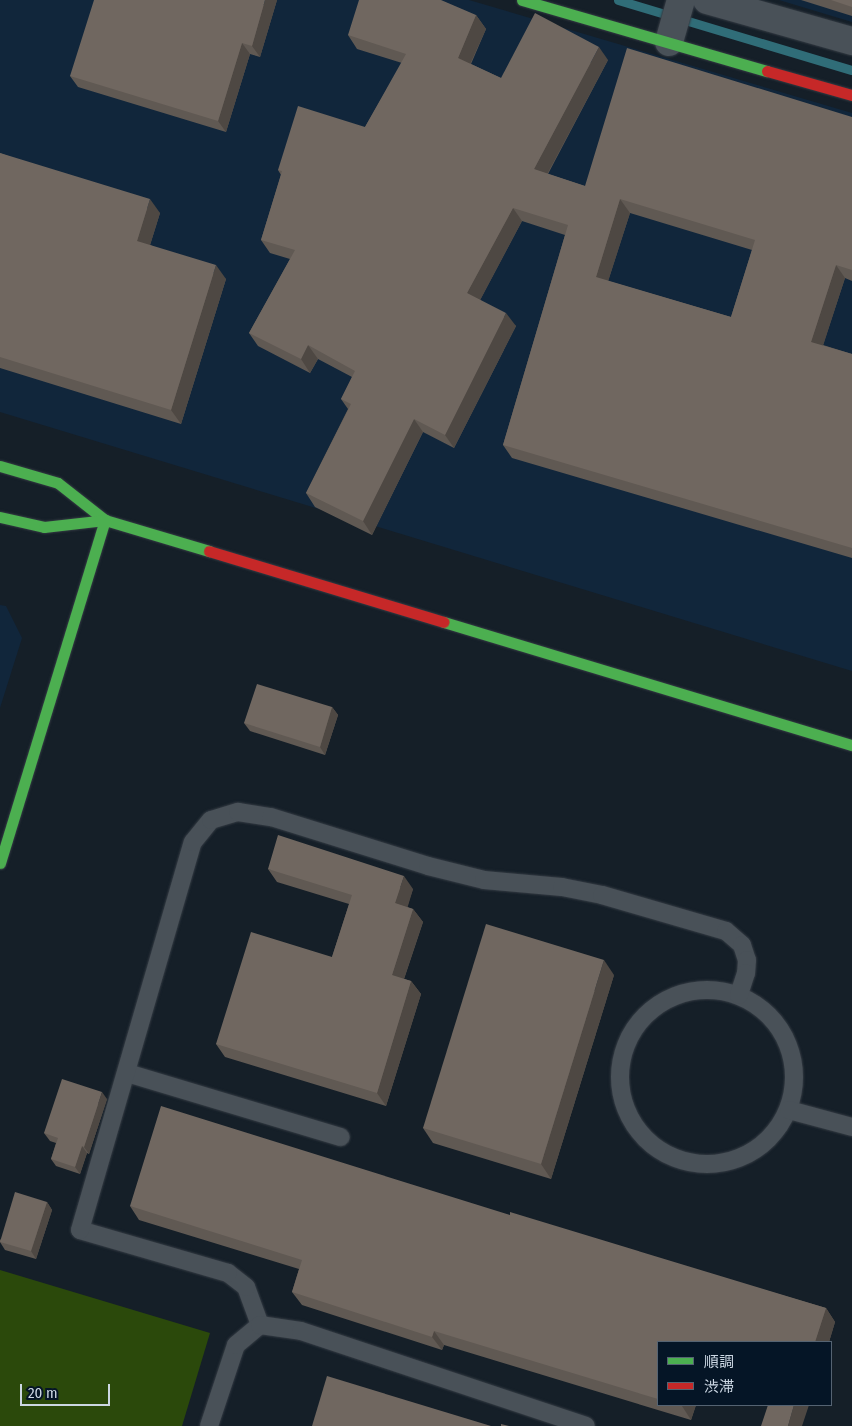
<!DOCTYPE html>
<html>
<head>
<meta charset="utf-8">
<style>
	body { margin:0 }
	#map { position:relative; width:852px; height:1426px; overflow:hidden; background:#151f28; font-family:"Fira Sans Condensed","Noto Sans JP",sans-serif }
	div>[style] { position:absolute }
	.built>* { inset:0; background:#11263b }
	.green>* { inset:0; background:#2b490b }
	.stream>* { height:9px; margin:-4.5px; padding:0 4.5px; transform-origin:4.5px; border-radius:4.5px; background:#306d78 }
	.roads { filter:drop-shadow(0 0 1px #343b43) drop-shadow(0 0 1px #343b43) }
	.lane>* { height:18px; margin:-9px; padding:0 9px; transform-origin:9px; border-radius:9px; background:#495158 }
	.lane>.ring { margin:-9px; padding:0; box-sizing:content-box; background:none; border:18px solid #495158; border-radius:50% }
	.street>* { height:28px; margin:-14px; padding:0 14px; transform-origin:14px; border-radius:14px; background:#495158 }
	.fast>* { height:11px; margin:-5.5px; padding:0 5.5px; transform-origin:5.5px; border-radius:5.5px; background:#4caf50 }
	.jam>* { height:11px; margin:-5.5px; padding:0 5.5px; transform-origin:5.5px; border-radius:5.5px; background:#c62828 }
	.wall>* { inset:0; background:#605953 }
	.shaded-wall>* { inset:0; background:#4e4843 }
	.building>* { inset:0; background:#706760 }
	span { translate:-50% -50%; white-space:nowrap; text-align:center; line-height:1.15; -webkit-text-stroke:5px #051526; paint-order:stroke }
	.legend { position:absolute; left:657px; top:1341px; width:175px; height:65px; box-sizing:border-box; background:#051526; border:1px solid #556372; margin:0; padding:6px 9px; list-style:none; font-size:15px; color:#ccd7e3 }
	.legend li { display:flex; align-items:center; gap:10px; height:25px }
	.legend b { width:25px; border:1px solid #556372 }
	.scale { position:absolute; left:20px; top:1384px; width:90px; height:22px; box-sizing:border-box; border:2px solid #ccd7e3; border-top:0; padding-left:6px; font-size:15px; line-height:18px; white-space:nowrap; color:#ccd7e3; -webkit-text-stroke:4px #051526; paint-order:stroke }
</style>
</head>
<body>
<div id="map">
	<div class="built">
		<div style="clip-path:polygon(0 0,469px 0,852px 113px,852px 671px,0 412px)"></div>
		<div style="clip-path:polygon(779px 0,852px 0,852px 22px)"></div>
		<div style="clip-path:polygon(0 605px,6px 606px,22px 638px,0 708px)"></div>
	</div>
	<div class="green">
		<div style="clip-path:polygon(0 1270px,210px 1333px,182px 1426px,0 1426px)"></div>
	</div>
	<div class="stream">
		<div style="left:618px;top:0;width:244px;rotate:16.7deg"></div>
	</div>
	<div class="roads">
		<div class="lane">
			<div class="ring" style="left:620px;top:990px;width:156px;height:156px"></div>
			<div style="left:127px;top:1073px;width:223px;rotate:16.7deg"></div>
			<div style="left:789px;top:1110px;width:65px;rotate:15.1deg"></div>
			<div style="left:260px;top:1325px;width:40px;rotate:-110.2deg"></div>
			<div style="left:246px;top:1287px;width:23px;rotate:-142deg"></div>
			<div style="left:228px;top:1273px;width:154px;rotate:-163.8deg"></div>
			<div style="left:80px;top:1230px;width:404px;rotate:-73.8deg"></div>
			<div style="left:193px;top:842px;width:28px;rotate:-51deg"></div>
			<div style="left:211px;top:820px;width:28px;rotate:-17deg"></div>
			<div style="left:238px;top:812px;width:33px;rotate:9deg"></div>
			<div style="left:271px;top:817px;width:164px;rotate:17.3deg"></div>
			<div style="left:428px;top:866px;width:58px;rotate:14deg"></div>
			<div style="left:484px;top:880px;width:78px;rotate:5.1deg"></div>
			<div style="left:562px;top:887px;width:41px;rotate:11.3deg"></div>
			<div style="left:602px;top:895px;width:129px;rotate:16.2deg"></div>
			<div style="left:726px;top:931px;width:21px;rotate:41deg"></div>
			<div style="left:742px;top:945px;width:16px;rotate:72deg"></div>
			<div style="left:747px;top:960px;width:13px;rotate:94deg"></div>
			<div style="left:746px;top:973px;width:23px;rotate:108deg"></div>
			<div style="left:209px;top:1426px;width:85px;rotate:-71.6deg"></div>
			<div style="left:236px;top:1345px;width:31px;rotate:-40deg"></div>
			<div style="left:260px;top:1325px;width:41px;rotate:8.3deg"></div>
			<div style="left:301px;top:1331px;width:300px;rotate:18.4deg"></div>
		</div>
		<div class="street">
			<div style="left:707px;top:0;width:151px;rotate:15.8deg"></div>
			<div style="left:669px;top:42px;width:44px;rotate:-74.1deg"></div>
		</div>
		<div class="fast">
			<div style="left:522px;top:0;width:255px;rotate:16.2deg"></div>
			<div style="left:0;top:466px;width:60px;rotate:16.3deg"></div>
			<div style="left:58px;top:483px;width:60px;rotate:38.2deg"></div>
			<div style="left:105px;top:520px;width:109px;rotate:16.6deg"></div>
			<div style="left:0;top:517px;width:45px;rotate:12.8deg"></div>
			<div style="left:44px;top:527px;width:61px;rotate:-6.5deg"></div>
			<div style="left:444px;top:622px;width:426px;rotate:16.8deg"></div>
			<div style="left:0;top:863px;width:359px;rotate:-73deg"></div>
		</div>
		<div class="jam">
			<div style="left:767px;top:71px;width:88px;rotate:15.8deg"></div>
			<div style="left:209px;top:551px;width:245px;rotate:16.8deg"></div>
		</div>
	</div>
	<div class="wall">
		<div style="clip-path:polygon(277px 0,260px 57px,250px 54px,226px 132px,78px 87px,70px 76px)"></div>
		<div style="clip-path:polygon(801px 0,852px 0,852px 16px)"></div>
		<div style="clip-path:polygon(evenodd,476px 15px,486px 29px,471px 64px,501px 78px,608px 60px,548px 174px,585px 186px,852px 117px,852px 281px,845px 278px,823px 345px,852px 354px,852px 558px,512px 458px,503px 445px,565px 235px,522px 221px,480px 300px,516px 326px,454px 448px,423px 432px,372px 535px,315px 507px,306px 493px,348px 409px,341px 399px,352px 377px,318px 359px,310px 373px,258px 346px,249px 333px,290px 259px,270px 253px,261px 240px,281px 175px,278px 170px,365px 127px,402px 63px,357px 49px,348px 35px,476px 15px,630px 213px,752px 250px,731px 317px,608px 281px,630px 213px)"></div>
		<div style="clip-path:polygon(0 153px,160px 213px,150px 245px,226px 279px,181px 424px,0 368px)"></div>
		<div style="clip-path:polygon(332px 707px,338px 715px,325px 755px,250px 731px,244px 723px)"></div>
		<div style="clip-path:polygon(268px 869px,413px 889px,407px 907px,413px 909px,423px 922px,404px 979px,411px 981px,421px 994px,386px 1106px,225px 1057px,216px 1044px,332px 957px,349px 904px,277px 882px)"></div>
		<div style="clip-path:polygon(614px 975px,551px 1179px,433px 1143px,423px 1128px)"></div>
		<div style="clip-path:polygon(107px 1099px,89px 1154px,87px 1153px,80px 1174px,56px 1166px,51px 1159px,56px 1143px,50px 1141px,44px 1133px)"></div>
		<div style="clip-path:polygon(47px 1202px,52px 1210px,36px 1259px,5px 1250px,0 1242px,0 1240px)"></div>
		<div style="clip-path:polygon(130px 1206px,510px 1215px,826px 1308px,835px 1322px,829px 1342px,658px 1342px,658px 1405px,696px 1405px,691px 1420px,444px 1345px,442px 1350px,302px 1305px,292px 1292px,299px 1269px,139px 1220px)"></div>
	</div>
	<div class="shaded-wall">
		<div style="clip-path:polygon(265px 0,277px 0,260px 57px,252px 46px)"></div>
		<div style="clip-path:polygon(476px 15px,486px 29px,467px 71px,458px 58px)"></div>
		<div style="clip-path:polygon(242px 43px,250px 54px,226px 132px,218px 121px)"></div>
		<div style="clip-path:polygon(599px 47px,608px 60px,543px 182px,534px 169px)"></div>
		<div style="clip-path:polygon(150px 199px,160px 213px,147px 255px,137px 241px)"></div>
		<div style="clip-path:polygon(620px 199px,630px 213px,605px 291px,596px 277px)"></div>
		<div style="clip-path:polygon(513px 208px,522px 221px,477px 306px,467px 293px)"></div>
		<div style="clip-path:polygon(216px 265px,226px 279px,181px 424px,171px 410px)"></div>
		<div style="clip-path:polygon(836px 265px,845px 278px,820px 355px,811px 342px)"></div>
		<div style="clip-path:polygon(506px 313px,516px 326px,454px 448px,445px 435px)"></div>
		<div style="clip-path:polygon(308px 345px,318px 359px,310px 373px,301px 359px)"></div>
		<div style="clip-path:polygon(414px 419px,423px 432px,372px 535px,363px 521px)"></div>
		<div style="clip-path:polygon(332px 707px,338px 715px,325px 755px,320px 747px)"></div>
		<div style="clip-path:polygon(404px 876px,413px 889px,405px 916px,395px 903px)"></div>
		<div style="clip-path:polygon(413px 909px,423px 922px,401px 988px,392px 975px)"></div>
		<div style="clip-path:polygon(604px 960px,614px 975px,551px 1179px,541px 1164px)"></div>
		<div style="clip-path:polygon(411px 981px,421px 994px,386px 1106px,377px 1093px)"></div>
		<div style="clip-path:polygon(102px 1092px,107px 1099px,89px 1154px,84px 1147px)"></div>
		<div style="clip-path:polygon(82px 1146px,87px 1153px,80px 1174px,75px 1167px)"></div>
		<div style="clip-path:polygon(47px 1202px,52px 1210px,36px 1259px,31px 1251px)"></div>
		<div style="clip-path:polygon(826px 1308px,835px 1322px,829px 1342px,815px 1342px)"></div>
		<div style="clip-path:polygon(434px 1331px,444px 1345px,442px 1350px,432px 1337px)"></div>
		<div style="clip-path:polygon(682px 1405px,696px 1405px,691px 1420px,682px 1406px)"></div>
		<div style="clip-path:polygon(794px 1405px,809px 1405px,802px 1426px,788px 1426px)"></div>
	</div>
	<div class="building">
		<div style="clip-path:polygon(94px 0,265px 0,252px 46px,242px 43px,218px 121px,70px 76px)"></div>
		<div style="clip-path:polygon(evenodd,359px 0,441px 0,476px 15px,458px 58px,501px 78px,535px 13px,599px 47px,534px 169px,585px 186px,627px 48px,852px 117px,852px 270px,836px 265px,811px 342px,852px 354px,852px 548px,503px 445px,568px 225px,513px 208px,467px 293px,506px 313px,445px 435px,414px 419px,363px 521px,306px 493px,351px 404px,341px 399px,355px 371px,308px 345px,301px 359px,249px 333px,295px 250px,261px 240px,282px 171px,278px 170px,298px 106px,365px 127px,406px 54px,348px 35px,359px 0,620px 199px,755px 240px,731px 317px,596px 277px,620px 199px)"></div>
		<div style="clip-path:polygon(831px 0,852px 0,852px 7px)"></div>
		<div style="clip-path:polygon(0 153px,150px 199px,137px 241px,216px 265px,171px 410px,0 357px)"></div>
		<div style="clip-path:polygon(257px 684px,332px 707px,320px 747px,244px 723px)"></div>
		<div style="clip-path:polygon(278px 835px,404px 876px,395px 903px,413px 909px,392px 975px,411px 981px,377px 1093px,216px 1044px,251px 932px,332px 957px,352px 895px,268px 869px)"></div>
		<div style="clip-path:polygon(486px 924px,604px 960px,541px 1164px,423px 1128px)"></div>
		<div style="clip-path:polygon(62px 1079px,102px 1092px,84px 1147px,82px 1146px,75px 1167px,51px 1159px,58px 1138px,44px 1133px)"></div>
		<div style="clip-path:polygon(161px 1106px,510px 1215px,510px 1212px,826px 1308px,815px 1342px,658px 1342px,658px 1399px,434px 1331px,432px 1337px,292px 1292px,302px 1260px,130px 1206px)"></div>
		<div style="clip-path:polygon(15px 1192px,47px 1202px,31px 1251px,0 1242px)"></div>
		<div style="clip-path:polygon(327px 1376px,491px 1426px,312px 1426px)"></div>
		<div style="clip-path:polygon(768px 1405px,794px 1405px,788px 1426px,761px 1426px)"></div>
		<div style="clip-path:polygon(501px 1424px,509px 1426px,501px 1426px)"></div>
	</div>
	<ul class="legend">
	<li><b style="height:6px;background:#4caf50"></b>順調</li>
	<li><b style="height:6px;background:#c62828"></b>渋滞</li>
	</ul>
	<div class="scale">20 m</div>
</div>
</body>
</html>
